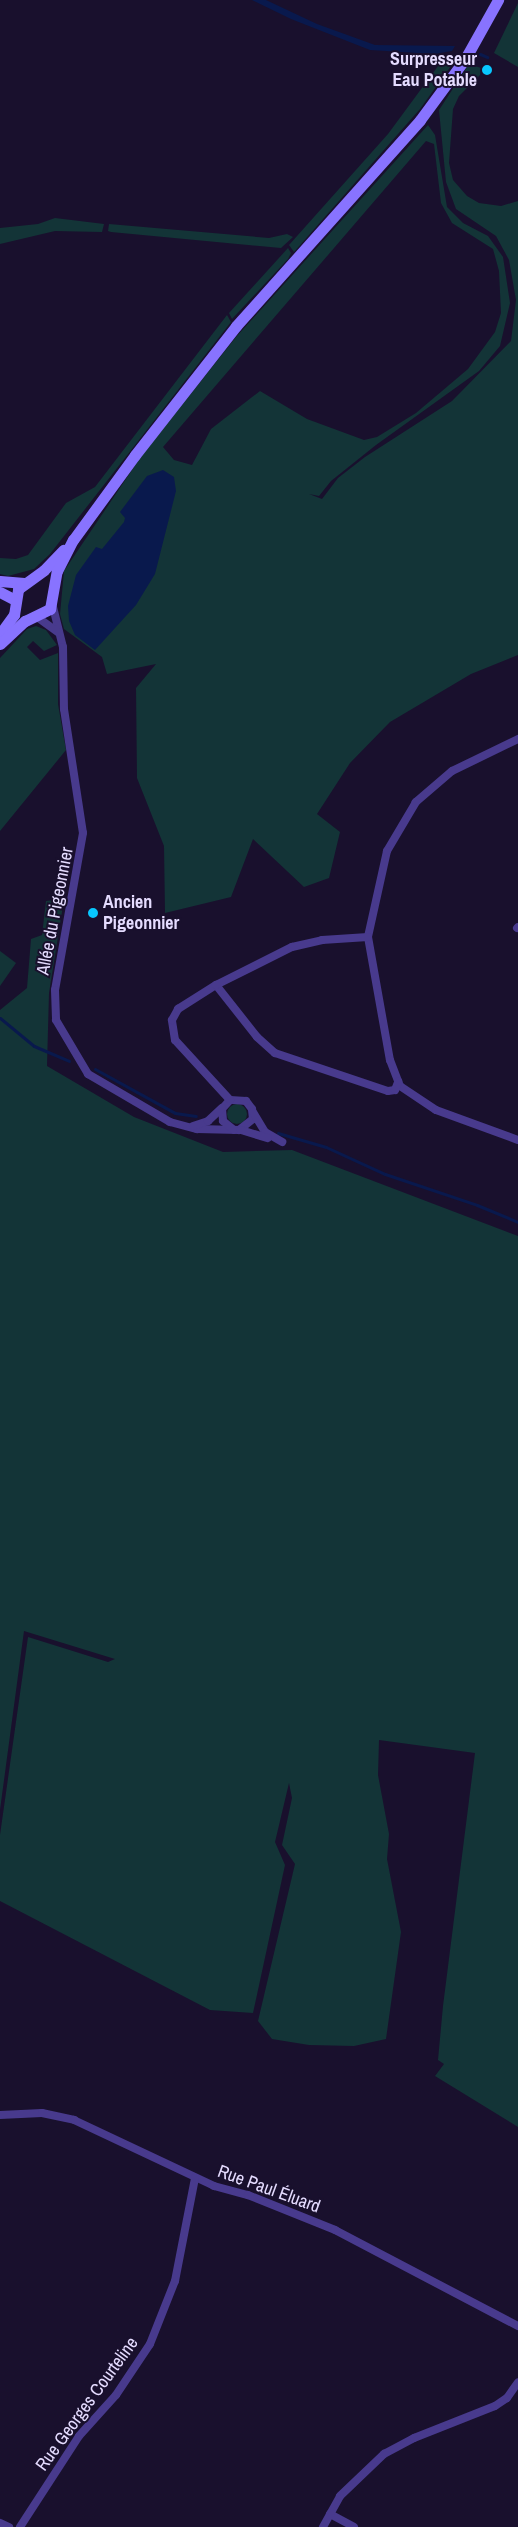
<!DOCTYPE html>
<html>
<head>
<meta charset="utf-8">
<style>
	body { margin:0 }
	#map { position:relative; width:518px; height:2527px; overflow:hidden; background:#19102d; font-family:"Archivo Narrow",sans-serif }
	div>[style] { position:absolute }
	.green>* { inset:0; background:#133437 }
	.round { border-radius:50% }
	.water>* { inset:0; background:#09194d }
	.stream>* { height:3px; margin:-1.5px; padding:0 1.5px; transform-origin:1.5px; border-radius:1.5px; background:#09194d }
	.street>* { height:8px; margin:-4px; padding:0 4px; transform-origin:4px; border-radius:4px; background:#483a8d }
	.secondary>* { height:11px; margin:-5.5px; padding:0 5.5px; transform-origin:5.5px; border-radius:5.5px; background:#8873ff }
	.dots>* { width:14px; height:14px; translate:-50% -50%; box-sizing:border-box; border:2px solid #19102d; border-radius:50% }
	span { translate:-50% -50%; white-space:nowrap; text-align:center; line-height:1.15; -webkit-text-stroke:4px #19102d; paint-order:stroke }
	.poi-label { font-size:18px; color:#e5dcff; font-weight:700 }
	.right { translate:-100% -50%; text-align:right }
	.left { translate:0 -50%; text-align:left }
	.street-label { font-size:18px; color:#e5dcff }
</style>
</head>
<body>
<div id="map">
	<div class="green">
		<div style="clip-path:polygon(518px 3px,518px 67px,494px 53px)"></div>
		<div style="clip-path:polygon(444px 58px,456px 59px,420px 109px,294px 252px,289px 245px,388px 134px)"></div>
		<div style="clip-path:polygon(evenodd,469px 64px,481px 68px,480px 75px,459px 96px,453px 109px,449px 163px,453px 180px,467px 196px,479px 203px,501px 206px,518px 201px,518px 655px,471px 674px,390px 722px,350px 763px,317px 814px,340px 832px,329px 878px,304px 887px,253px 839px,231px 897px,165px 913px,164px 846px,137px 778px,136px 688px,156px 664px,107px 674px,102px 657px,64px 629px,60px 614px,64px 571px,140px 458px,236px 337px,428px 125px,435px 135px,447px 207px,463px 223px,488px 236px,503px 257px,510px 303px,500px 346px,479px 371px,376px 445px,331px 481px,319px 496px,309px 494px,322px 499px,338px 478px,365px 457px,452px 401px,511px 341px,516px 300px,509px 260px,496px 236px,456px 209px,446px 182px,439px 110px,469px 64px,426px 141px,434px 144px,441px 203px,452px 223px,493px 249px,499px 271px,501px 313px,495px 332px,468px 369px,416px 413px,377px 437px,364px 440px,307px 419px,260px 391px,211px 429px,192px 465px,174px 460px,163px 447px,426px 141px)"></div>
		<div style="clip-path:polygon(55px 218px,104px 224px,102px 232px,55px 231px,0 244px,0 228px,38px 224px)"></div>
		<div style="clip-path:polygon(109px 224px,269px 238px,287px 234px,293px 237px,281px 248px,111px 232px,108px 231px)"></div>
		<div style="clip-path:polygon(288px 248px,291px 253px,288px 259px,232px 319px,229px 313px)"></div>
		<div style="clip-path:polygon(227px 315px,231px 322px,50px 554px,34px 569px,8px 576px,0 574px,0 558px,16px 559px,28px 555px,66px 503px,95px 487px)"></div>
		<div style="clip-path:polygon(36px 626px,46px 630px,57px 645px,44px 651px,33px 641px,27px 647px,40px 660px,58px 653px,58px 704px,66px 750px,0 831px,0 658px,27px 629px)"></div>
		<div style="clip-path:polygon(64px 899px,49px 993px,47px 1066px,134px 1117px,223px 1152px,292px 1150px,518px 1236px,518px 2127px,435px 2076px,444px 2064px,438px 2060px,443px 2006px,475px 1753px,379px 1740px,378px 1775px,389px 1834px,387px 1859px,401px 1932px,386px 2039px,354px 2046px,309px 2045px,272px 2039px,258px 2021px,295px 1864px,282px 1845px,292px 1798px,289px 1783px,275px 1842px,285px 1865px,253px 2013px,210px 2010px,0 1901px,0 1835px,28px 1637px,108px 1662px,115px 1659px,24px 1631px,0 1810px,0 1010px,27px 988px,31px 939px,42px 935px,46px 901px)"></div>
		<div style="clip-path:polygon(0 951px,16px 963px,0 986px)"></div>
		<div class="round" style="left:227px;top:1104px;width:20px;height:20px"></div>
	</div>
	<div class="water">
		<div style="clip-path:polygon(252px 0,266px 0,317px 24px,375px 45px,455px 46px,452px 51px,434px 54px,370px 50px,291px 19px)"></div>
		<div style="clip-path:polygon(163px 470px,174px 477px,176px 491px,155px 574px,136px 605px,95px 650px,75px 635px,69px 621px,68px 606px,76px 575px,96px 547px,102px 549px,124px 522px,125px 518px,120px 512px,147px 476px)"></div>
	</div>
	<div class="stream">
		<div style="left:480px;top:54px;width:8px;rotate:23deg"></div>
		<div style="left:0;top:1018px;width:44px;rotate:39.5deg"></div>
		<div style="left:34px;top:1046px;width:38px;rotate:23deg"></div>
		<div style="left:95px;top:1069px;width:91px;rotate:28.8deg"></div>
		<div style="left:175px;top:1113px;width:21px;rotate:8deg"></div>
		<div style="left:278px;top:1133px;width:50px;rotate:16.3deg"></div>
		<div style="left:326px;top:1147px;width:65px;rotate:24.6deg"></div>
		<div style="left:385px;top:1174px;width:97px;rotate:18.6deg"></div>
		<div style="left:477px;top:1205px;width:44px;rotate:22.5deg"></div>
	</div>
	<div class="street">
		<div style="left:52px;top:603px;width:45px;rotate:76deg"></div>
		<div style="left:63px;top:647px;width:62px;rotate:89.1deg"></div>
		<div style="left:64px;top:709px;width:125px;rotate:81.3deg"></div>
		<div style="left:83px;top:833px;width:159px;rotate:100.1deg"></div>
		<div style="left:55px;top:990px;width:30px;rotate:88deg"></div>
		<div style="left:56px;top:1020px;width:63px;rotate:59.3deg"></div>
		<div style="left:88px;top:1074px;width:95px;rotate:30.3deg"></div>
		<div style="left:170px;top:1122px;width:28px;rotate:15deg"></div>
		<div style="left:197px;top:1129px;width:42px;rotate:1.4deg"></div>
		<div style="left:239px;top:1130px;width:18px;rotate:-38deg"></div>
		<div style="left:253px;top:1119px;width:10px;rotate:-96deg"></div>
		<div style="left:252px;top:1109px;width:10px;rotate:-127deg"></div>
		<div style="left:246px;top:1101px;width:16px;rotate:-176deg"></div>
		<div style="left:230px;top:1100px;width:12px;rotate:132deg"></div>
		<div style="left:222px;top:1109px;width:12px;rotate:85deg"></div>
		<div style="left:223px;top:1121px;width:14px;rotate:39deg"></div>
		<div style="left:37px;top:617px;width:26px;rotate:36deg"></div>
		<div style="left:518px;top:739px;width:73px;rotate:154.1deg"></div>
		<div style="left:452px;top:771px;width:48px;rotate:139.3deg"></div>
		<div style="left:416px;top:802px;width:57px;rotate:120.6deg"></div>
		<div style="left:387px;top:851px;width:88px;rotate:102.5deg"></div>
		<div style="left:368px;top:937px;width:125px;rotate:79.9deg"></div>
		<div style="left:390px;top:1060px;width:28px;rotate:69deg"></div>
		<div style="left:400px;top:1086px;width:43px;rotate:33.7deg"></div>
		<div style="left:436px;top:1110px;width:87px;rotate:20.1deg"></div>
		<div style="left:517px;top:928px;width:1px;rotate:-45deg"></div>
		<div style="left:216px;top:985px;width:66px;rotate:51.7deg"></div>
		<div style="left:257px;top:1037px;width:24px;rotate:42deg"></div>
		<div style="left:275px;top:1053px;width:119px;rotate:18.6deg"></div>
		<div style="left:388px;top:1091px;width:7px;rotate:-8deg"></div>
		<div style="left:395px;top:1090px;width:9px;rotate:-69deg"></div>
		<div style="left:230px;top:1100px;width:81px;rotate:-132.5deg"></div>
		<div style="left:175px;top:1040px;width:20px;rotate:-99deg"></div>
		<div style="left:172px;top:1020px;width:13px;rotate:-61deg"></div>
		<div style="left:178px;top:1009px;width:45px;rotate:-32.3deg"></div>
		<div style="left:216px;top:985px;width:85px;rotate:-26.6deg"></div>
		<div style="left:292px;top:947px;width:31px;rotate:-13deg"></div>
		<div style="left:322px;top:940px;width:46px;rotate:-3.7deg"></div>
		<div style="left:253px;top:1112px;width:23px;rotate:59deg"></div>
		<div style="left:265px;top:1132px;width:20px;rotate:30deg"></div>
		<div style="left:193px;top:1126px;width:16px;rotate:-18deg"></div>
		<div style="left:208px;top:1121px;width:19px;rotate:-43deg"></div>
		<div style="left:241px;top:1130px;width:28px;rotate:17deg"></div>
		<div style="left:0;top:2115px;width:42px;rotate:-2.7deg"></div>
		<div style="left:42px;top:2113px;width:33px;rotate:12deg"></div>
		<div style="left:74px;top:2120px;width:155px;rotate:25.2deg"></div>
		<div style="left:214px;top:2186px;width:35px;rotate:15deg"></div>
		<div style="left:248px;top:2195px;width:94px;rotate:21.9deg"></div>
		<div style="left:335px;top:2230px;width:207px;rotate:27.7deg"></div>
		<div style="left:330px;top:2514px;width:27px;rotate:28deg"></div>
		<div style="left:0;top:2523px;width:10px;rotate:24deg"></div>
		<div style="left:20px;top:2527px;width:108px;rotate:-57deg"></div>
		<div style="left:79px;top:2436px;width:55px;rotate:-47.9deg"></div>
		<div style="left:116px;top:2395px;width:61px;rotate:-56.3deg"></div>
		<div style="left:150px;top:2344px;width:68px;rotate:-68.4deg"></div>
		<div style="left:175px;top:2281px;width:105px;rotate:-79deg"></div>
		<div style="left:323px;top:2527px;width:35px;rotate:-61deg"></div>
		<div style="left:340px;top:2496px;width:61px;rotate:-43.7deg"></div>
		<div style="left:384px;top:2454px;width:34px;rotate:-28deg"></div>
		<div style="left:414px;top:2438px;width:87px;rotate:-21.6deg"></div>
		<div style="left:495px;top:2406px;width:14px;rotate:-34deg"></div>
		<div style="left:507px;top:2398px;width:19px;rotate:-55deg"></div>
	</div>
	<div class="secondary">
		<div style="left:0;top:581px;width:24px;rotate:5deg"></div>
		<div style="left:0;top:592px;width:17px;rotate:28deg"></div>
		<div style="left:0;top:634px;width:24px;rotate:-54deg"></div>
		<div style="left:14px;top:615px;width:26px;rotate:-81deg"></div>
		<div style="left:18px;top:589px;width:32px;rotate:-36deg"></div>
		<div style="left:44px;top:570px;width:28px;rotate:-46deg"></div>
		<div style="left:0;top:644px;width:34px;rotate:-43deg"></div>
		<div style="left:25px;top:621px;width:28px;rotate:-26deg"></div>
		<div style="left:50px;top:609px;width:39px;rotate:-80deg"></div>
		<div style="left:57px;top:571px;width:35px;rotate:-63deg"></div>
		<div style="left:73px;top:540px;width:105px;rotate:-53.9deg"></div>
		<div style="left:135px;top:455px;width:164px;rotate:-51.9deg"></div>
		<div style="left:236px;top:326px;width:276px;rotate:-48.2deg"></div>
		<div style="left:420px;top:120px;width:76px;rotate:-53.6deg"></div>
		<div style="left:465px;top:59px;width:68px;rotate:-60.8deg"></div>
	</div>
	<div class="dots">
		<div style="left:487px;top:70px;background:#08c7ff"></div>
		<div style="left:93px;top:913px;background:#08c7ff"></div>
	</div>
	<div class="poi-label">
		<span class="right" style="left:477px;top:70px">Surpresseur<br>Eau Potable</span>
		<span class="left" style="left:103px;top:913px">Ancien<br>Pigeonnier</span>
	</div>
	<div class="street-label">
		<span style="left:55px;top:911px;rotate:-79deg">Allée du Pigeonnier</span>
		<span style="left:269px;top:2189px;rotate:20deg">Rue Paul Éluard</span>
		<span style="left:87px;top:2404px;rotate:-54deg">Rue Georges Courteline</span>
	</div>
</div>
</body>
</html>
